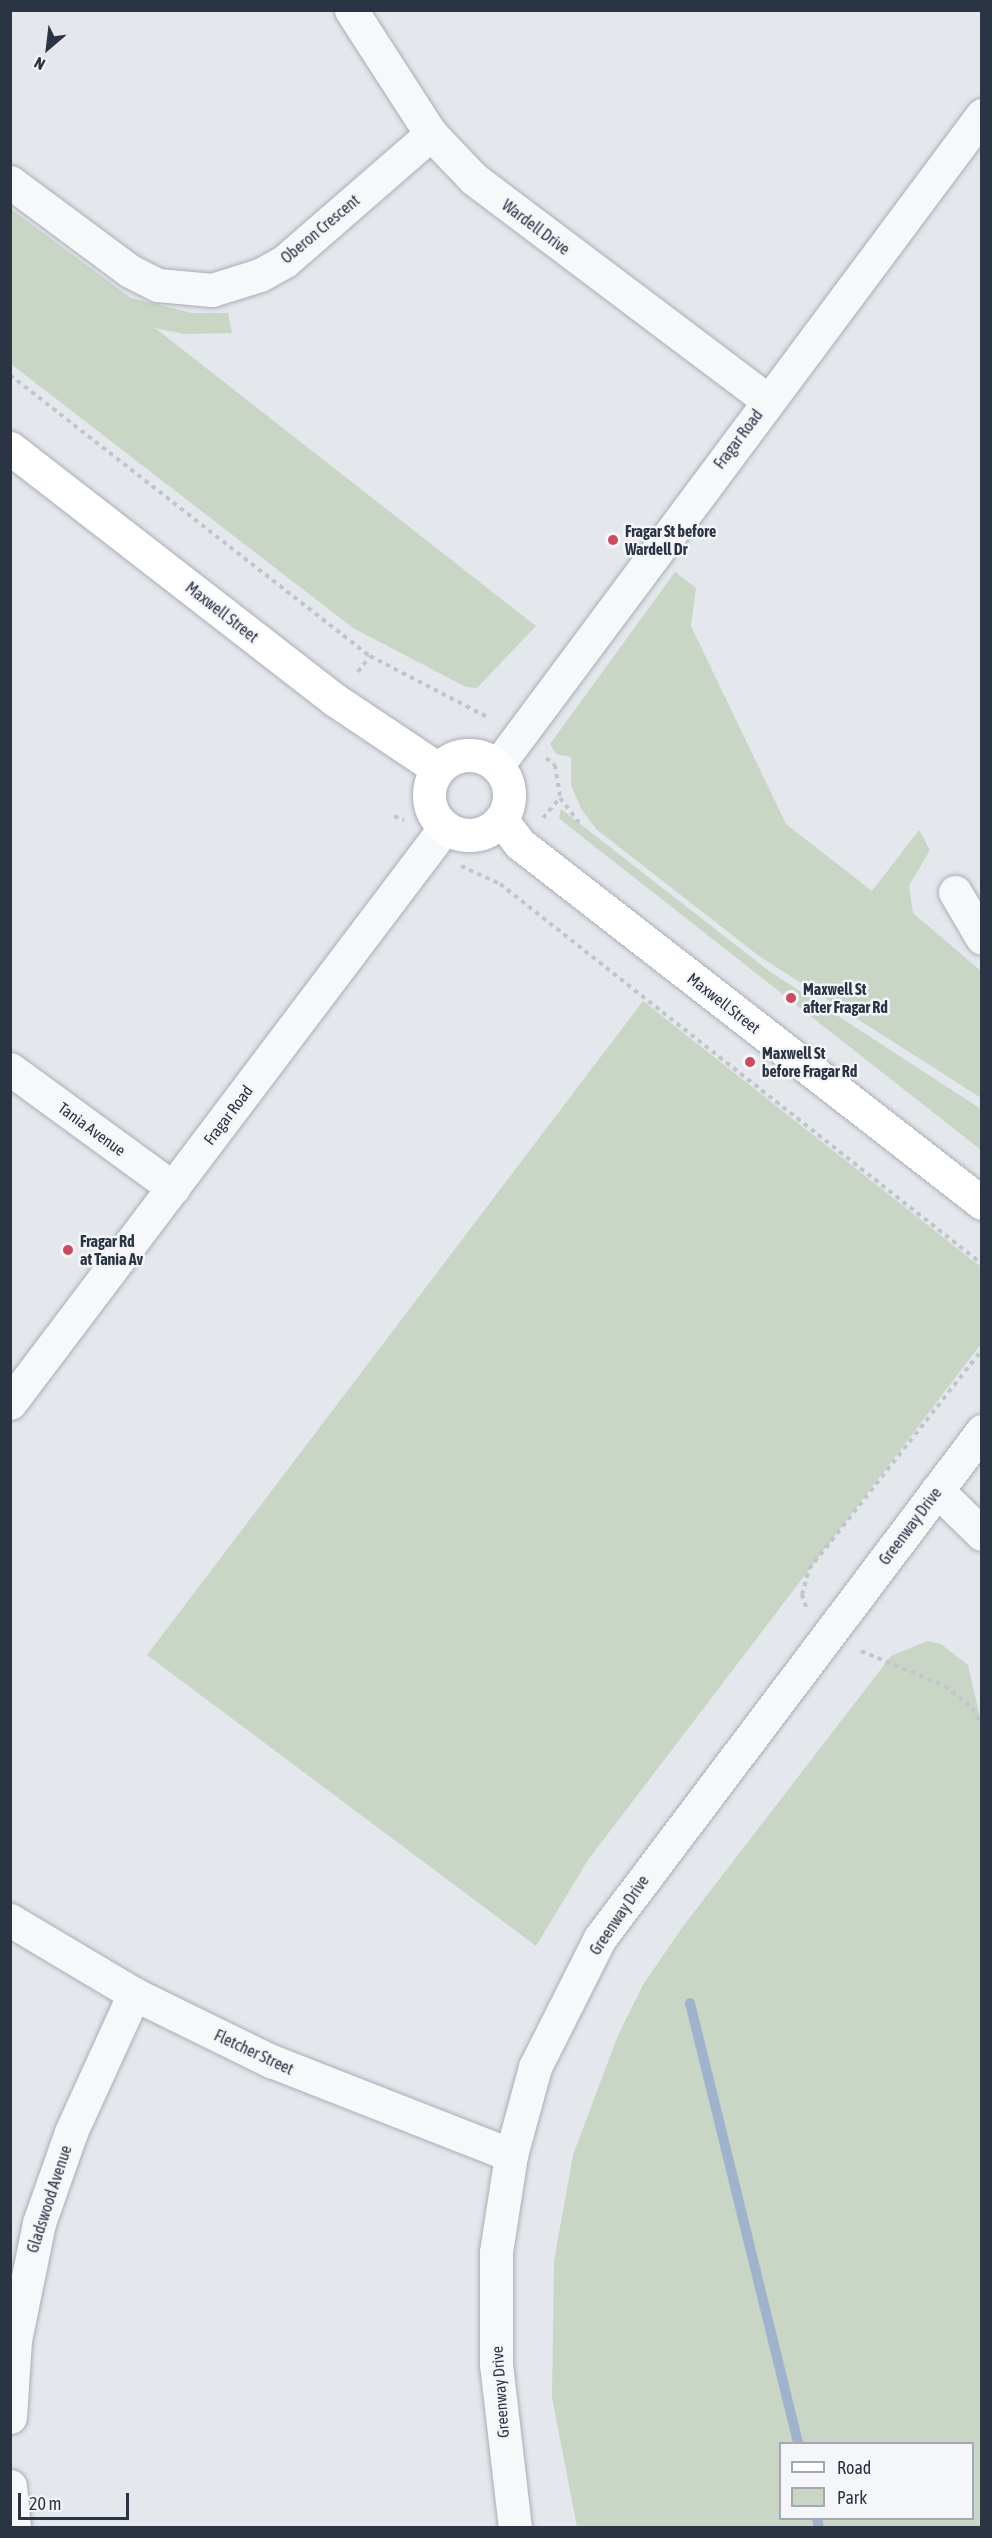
<!DOCTYPE html>
<html>
<head>
<meta charset="utf-8">
<style>
	body { margin:0 }
	#map { position:relative; width:992px; height:2538px; overflow:hidden; background:#e4e7ec; font-family:"Asap Condensed",sans-serif }
	div>[style] { position:absolute }
	.green>* { inset:0; background:#c9d6c5 }
	.stream>* { height:10px; margin:-5px; padding:0 5px; transform-origin:5px; border-radius:5px; background:#9fb4cc }
	.path>* { height:4px; margin-top:-2px; transform-origin:0; background:repeating-linear-gradient(90deg,#c2c5cb 0 4.5px,transparent 0 9px) }
	.roads { filter:drop-shadow(0 0 2px #a9aeb7) drop-shadow(0 0 2px #a9aeb7) }
	.minor>* { height:33px; margin:-16.5px; padding:0 16.5px; transform-origin:16.5px; border-radius:16.5px; background:#f7f8fa }
	.tertiary>* { height:33px; margin:-16.5px; padding:0 16.5px; transform-origin:16.5px; border-radius:16.5px; background:#f7f8fa }
	.secondary>* { height:33px; margin:-16.5px; padding:0 16.5px; transform-origin:16.5px; border-radius:16.5px; background:#fff }
	.secondary>.ring { margin:-16.5px; padding:0; box-sizing:content-box; background:none; border:33px solid #fff; border-radius:50% }
	.dots>* { width:16px; height:16px; translate:-50% -50%; box-sizing:border-box; border:3px solid #f4f6f9; border-radius:50% }
	span { translate:-50% -50%; white-space:nowrap; text-align:center; line-height:1.15; -webkit-text-stroke:5px #f4f6f9; paint-order:stroke }
	.street-label { font-size:16px; color:#2b3445 }
	.poi-label { font-size:16px; color:#2b3445; font-weight:700 }
	.left { translate:0 -50%; text-align:left }
	.frame { position:absolute; inset:0; border:12px solid #2b3445; pointer-events:none }
	.legend { position:absolute; left:779px; top:2442px; width:195px; height:78px; box-sizing:border-box; background:#f4f6f9; border:2px solid #a4a8b1; margin:0; padding:8px 10px; list-style:none; font-size:18px; color:#2b3445 }
	.legend li { display:flex; align-items:center; gap:12px; height:30px }
	.legend b { width:30px; border:2px solid #a4a8b1 }
	.north { position:absolute; left:18px; top:18px; width:60px; height:60px; -webkit-text-stroke:4px #f4f6f9; paint-order:stroke; rotate:208deg; font-size:16px; font-weight:700; line-height:24px; text-align:center; color:#2b3445 }
	.north::after { content:''; display:block; margin:auto; width:21px; height:27px; background:#2b3445; clip-path:polygon(50% 0,100% 100%,50% 72%,0 100%) }
	.scale { position:absolute; left:18px; top:2493px; width:111px; height:27px; box-sizing:border-box; border:3px solid #2b3445; border-top:0; padding-left:8px; font-size:18px; line-height:21px; white-space:nowrap; color:#2b3445; -webkit-text-stroke:4px #f4f6f9; paint-order:stroke }
</style>
</head>
<body>
<div id="map">
	<div class="green">
		<div style="clip-path:polygon(11px 209px,131px 298px,192px 313px,228px 313px,232px 333px,184px 334px,155px 328px,536px 626px,477px 688px,466px 687px,353px 628px,11px 364px)"></div>
		<div style="clip-path:polygon(675px 572px,696px 588px,691px 626px,786px 824px,872px 891px,919px 830px,930px 850px,909px 886px,913px 913px,981px 971px,981px 1098px,759px 956px,596px 829px,582px 810px,571px 785px,571px 757px,556px 754px,550px 744px)"></div>
		<div style="clip-path:polygon(561px 809px,769px 971px,981px 1109px,981px 1150px,571px 828px,559px 818px)"></div>
		<div style="clip-path:polygon(643px 1001px,981px 1267px,981px 1344px,588px 1860px,536px 1946px,147px 1655px)"></div>
		<div style="clip-path:polygon(evenodd,927px 1641px,941px 1644px,968px 1665px,981px 1722px,981px 2527px,577px 2527px,552px 2397px,554px 2261px,573px 2155px,618px 2035px,644px 1983px,684px 1925px,891px 1656px,927px 1641px,780px 2444px,972px 2444px,972px 2518px,780px 2518px,780px 2444px)"></div>
	</div>
	<div class="stream">
		<div style="left:690px;top:2003px;width:454px;rotate:76.2deg"></div>
		<div style="left:817px;top:2518px;width:10px;rotate:79deg"></div>
	</div>
	<div class="path">
		<div style="left:10px;top:375px;width:457px;rotate:38deg"></div>
		<div style="left:370px;top:656px;width:134px;rotate:27.5deg"></div>
		<div style="left:358px;top:672px;width:20px;rotate:-53deg"></div>
		<div style="left:546px;top:758px;width:11px;rotate:38deg"></div>
		<div style="left:555px;top:765px;width:33px;rotate:81deg"></div>
		<div style="left:560px;top:798px;width:31px;rotate:52deg"></div>
		<div style="left:394px;top:816px;width:11px;rotate:22deg"></div>
		<div style="left:543px;top:818px;width:26px;rotate:-50deg"></div>
		<div style="left:461px;top:866px;width:43px;rotate:24.8deg"></div>
		<div style="left:500px;top:884px;width:614px;rotate:38.25deg"></div>
		<div style="left:806px;top:1607px;width:13px;rotate:-108deg"></div>
		<div style="left:802px;top:1595px;width:27px;rotate:-75deg"></div>
		<div style="left:809px;top:1569px;width:279px;rotate:-51.7deg"></div>
		<div style="left:861px;top:1651px;width:91px;rotate:22.6deg"></div>
		<div style="left:945px;top:1686px;width:35px;rotate:39deg"></div>
		<div style="left:972px;top:1708px;width:21px;rotate:61deg"></div>
	</div>
	<div class="roads">
		<div class="minor">
			<div style="left:351px;top:10px;width:148px;rotate:57.2deg"></div>
			<div style="left:431px;top:134px;width:62px;rotate:46.3deg"></div>
			<div style="left:474px;top:179px;width:367px;rotate:37deg"></div>
			<div style="left:10px;top:182px;width:149px;rotate:36.6deg"></div>
			<div style="left:130px;top:271px;width:31px;rotate:27deg"></div>
			<div style="left:158px;top:285px;width:54px;rotate:5.3deg"></div>
			<div style="left:212px;top:290px;width:50px;rotate:-17.4deg"></div>
			<div style="left:260px;top:275px;width:29px;rotate:-29deg"></div>
			<div style="left:285px;top:261px;width:194px;rotate:-41deg"></div>
			<div style="left:955px;top:892px;width:53px;rotate:59.6deg"></div>
			<div style="left:10px;top:1069px;width:202px;rotate:36.1deg"></div>
			<div style="left:937px;top:1490px;width:63px;rotate:44.4deg"></div>
			<div style="left:10px;top:1920px;width:144px;rotate:30.8deg"></div>
			<div style="left:134px;top:1994px;width:153px;rotate:26.1deg"></div>
			<div style="left:271px;top:2061px;width:258px;rotate:21.4deg"></div>
			<div style="left:10px;top:2417px;width:77px;rotate:-86.3deg"></div>
			<div style="left:15px;top:2340px;width:119px;rotate:-78.4deg"></div>
			<div style="left:39px;top:2223px;width:96px;rotate:-70.6deg"></div>
			<div style="left:71px;top:2132px;width:152px;rotate:-65.5deg"></div>
			<div style="left:10px;top:2486px;width:42px;rotate:84.6deg"></div>
			<div style="left:515px;top:2528px;width:165px;rotate:-96.6deg"></div>
			<div style="left:496px;top:2364px;width:112px;rotate:-90deg"></div>
			<div style="left:496px;top:2252px;width:98px;rotate:-81.2deg"></div>
			<div style="left:511px;top:2155px;width:91px;rotate:-74.7deg"></div>
			<div style="left:535px;top:2067px;width:144px;rotate:-63.3deg"></div>
			<div style="left:600px;top:1938px;width:635px;rotate:-53deg"></div>
		</div>
		<div class="tertiary">
			<div style="left:497px;top:766px;width:812px;rotate:-53.31deg"></div>
			<div style="left:10px;top:1403px;width:722px;rotate:-52.94deg"></div>
		</div>
		<div class="secondary">
			<div style="left:10px;top:448px;width:411px;rotate:37.8deg"></div>
			<div style="left:335px;top:700px;width:124px;rotate:33.8deg"></div>
			<div class="ring" style="left:429px;top:755px;width:47px;height:47px"></div>
			<div style="left:501px;top:819px;width:31px;rotate:53deg"></div>
			<div style="left:520px;top:844px;width:585px;rotate:37.85deg"></div>
		</div>
	</div>
	<div class="dots">
		<div style="left:613px;top:540px;background:#d1495b"></div>
		<div style="left:791px;top:998px;background:#d1495b"></div>
		<div style="left:750px;top:1062px;background:#d1495b"></div>
		<div style="left:68px;top:1250px;background:#d1495b"></div>
	</div>
	<div class="street-label">
		<span style="left:536px;top:227px;rotate:37deg">Wardell Drive</span>
		<span style="left:320px;top:229px;rotate:-40deg">Oberon Crescent</span>
		<span style="left:738px;top:439px;rotate:-53deg">Fragar Road</span>
		<span style="left:222px;top:612px;rotate:38deg">Maxwell Street</span>
		<span style="left:724px;top:1003px;rotate:38deg">Maxwell Street</span>
		<span style="left:228px;top:1115px;rotate:-53deg">Fragar Road</span>
		<span style="left:92px;top:1129px;rotate:36deg">Tania Avenue</span>
		<span style="left:910px;top:1526px;rotate:-53deg">Greenway Drive</span>
		<span style="left:619px;top:1915px;rotate:-56deg">Greenway Drive</span>
		<span style="left:254px;top:2052px;rotate:25deg">Fletcher Street</span>
		<span style="left:49px;top:2199px;rotate:-72deg">Gladswood Avenue</span>
		<span style="left:500px;top:2392px;rotate:-94deg">Greenway Drive</span>
	</div>
	<div class="poi-label">
		<span class="left" style="left:625px;top:540px">Fragar St before<br>Wardell Dr</span>
		<span class="left" style="left:803px;top:998px">Maxwell St<br>after Fragar Rd</span>
		<span class="left" style="left:762px;top:1062px">Maxwell St<br>before Fragar Rd</span>
		<span class="left" style="left:80px;top:1250px">Fragar Rd<br>at Tania Av</span>
	</div>
	<div class="frame"></div>
	<ul class="legend">
	<li><b style="height:8px;background:#fff"></b>Road</li>
	<li><b style="height:16px;background:#c9d6c5"></b>Park</li>
	</ul>
	<div class="north">N</div>
	<div class="scale">20 m</div>
</div>
</body>
</html>
